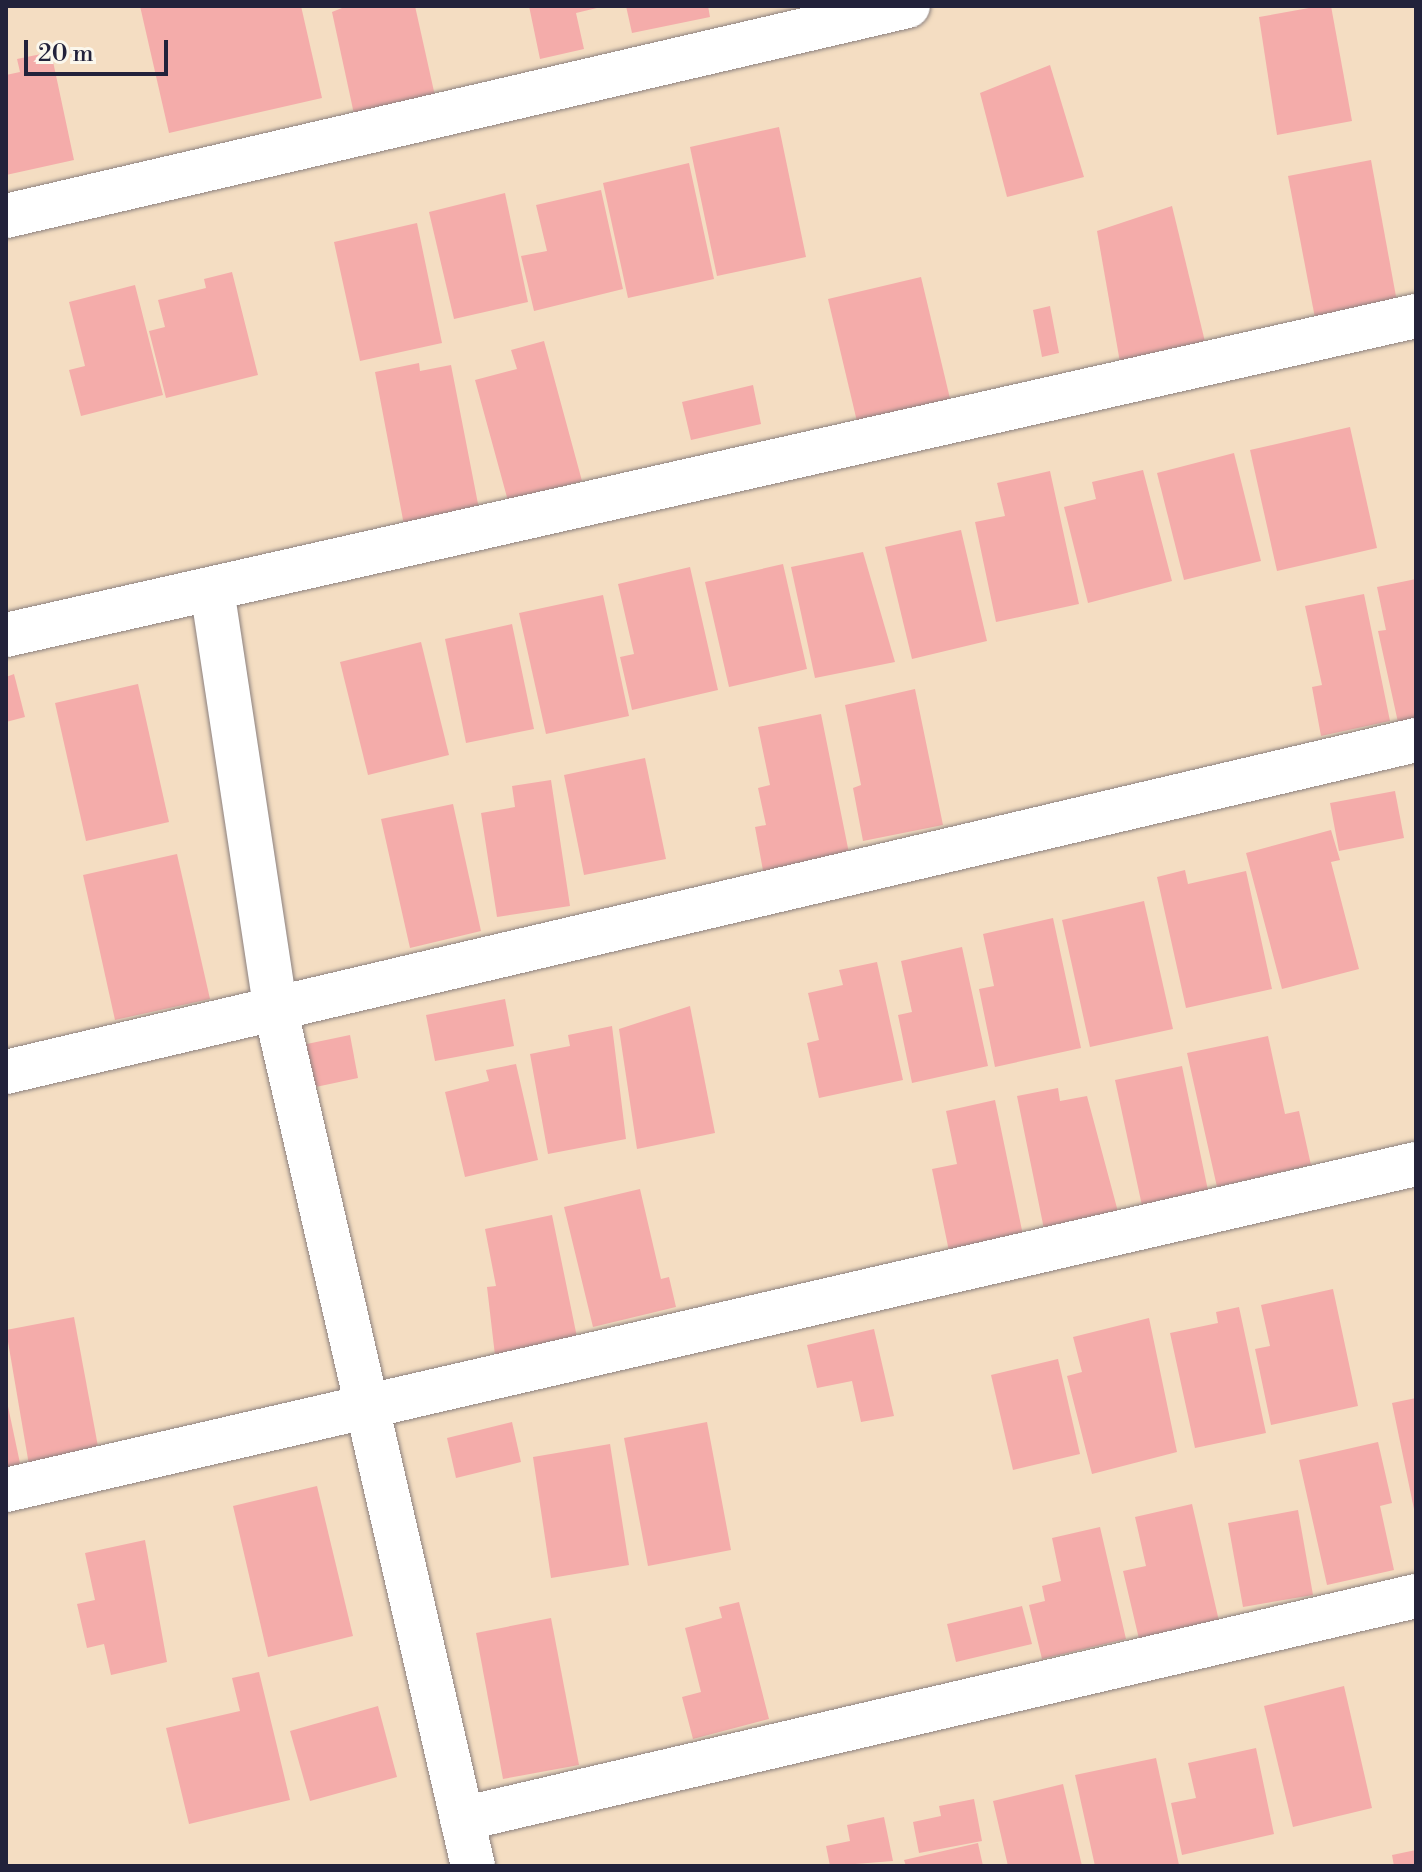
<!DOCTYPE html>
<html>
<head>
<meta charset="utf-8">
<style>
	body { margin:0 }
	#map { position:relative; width:1422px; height:1872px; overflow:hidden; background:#f4ddc2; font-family:"Libre Bodoni",serif }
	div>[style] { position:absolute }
	.building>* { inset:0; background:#f4acaa }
	.roads { filter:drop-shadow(0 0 2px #8b807e) drop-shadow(0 0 2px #8b807e) }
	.minor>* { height:44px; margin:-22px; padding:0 22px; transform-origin:22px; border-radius:22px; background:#fff }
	span { translate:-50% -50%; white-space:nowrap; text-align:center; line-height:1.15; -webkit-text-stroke:7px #fbf7ec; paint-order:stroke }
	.frame { position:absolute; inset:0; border:8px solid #22223b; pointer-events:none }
	.scale { position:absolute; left:24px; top:40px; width:144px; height:36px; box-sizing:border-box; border:4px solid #22223b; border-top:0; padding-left:10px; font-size:24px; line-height:28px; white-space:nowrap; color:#22223b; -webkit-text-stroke:6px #fbf7ec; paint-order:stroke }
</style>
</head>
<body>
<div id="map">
	<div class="building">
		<div style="clip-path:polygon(140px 6px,301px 6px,322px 98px,169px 133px)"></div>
		<div style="clip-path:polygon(347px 6px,415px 6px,435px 96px,354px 114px,332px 12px)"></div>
		<div style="clip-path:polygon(529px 6px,601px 6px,601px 7px,576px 13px,584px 49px,540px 59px)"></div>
		<div style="clip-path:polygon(626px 6px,708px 6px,710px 17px,632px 33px)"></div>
		<div style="clip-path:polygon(1320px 6px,1331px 6px,1352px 121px,1277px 135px,1259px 17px)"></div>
		<div style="clip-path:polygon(51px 52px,74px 160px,6px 175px,6px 75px,20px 72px,17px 59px)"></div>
		<div style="clip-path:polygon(1050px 65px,1084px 177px,1007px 197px,980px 93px)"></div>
		<div style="clip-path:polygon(779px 127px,806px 257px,717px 276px,690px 147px)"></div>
		<div style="clip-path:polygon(1371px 160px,1397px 302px,1315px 318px,1288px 176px)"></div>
		<div style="clip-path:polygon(689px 163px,714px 279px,628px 298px,603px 183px)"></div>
		<div style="clip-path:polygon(601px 190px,623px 289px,534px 311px,521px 256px,547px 251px,536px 205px)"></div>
		<div style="clip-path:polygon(505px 193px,528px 302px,454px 319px,429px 212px)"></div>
		<div style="clip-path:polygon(1172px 206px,1207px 350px,1121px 368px,1097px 231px)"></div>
		<div style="clip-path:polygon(417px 223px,442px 343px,360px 361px,334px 242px)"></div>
		<div style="clip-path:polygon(232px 272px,258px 375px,166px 398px,149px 331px,165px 327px,158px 300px,206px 288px,204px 279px)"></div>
		<div style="clip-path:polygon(921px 277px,952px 407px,859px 430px,828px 299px)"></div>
		<div style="clip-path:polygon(135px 285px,163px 395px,81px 416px,69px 370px,85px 366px,69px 302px)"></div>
		<div style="clip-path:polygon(1050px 306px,1059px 353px,1042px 357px,1033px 310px)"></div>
		<div style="clip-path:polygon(544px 341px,582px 481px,508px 501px,475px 380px,517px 369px,511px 350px)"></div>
		<div style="clip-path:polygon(419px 363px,420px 371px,451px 365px,479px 509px,404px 525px,375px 372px)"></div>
		<div style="clip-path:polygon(753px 385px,761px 424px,691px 440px,682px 402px)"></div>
		<div style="clip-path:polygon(1350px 427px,1377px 548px,1277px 571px,1250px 450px)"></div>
		<div style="clip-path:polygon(1234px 453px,1261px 561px,1184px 580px,1157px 473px)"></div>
		<div style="clip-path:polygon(1143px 470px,1172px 581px,1088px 603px,1064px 507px,1096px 499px,1092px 482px)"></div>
		<div style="clip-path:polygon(1050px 471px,1079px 604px,996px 622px,975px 522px,1005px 516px,997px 483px)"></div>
		<div style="clip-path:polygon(961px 530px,987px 641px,912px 659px,885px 547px)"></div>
		<div style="clip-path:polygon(863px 552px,895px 662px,815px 678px,791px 567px)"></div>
		<div style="clip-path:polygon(783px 564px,807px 669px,729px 687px,705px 582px)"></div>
		<div style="clip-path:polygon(690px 567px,718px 690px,632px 710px,620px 657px,634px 654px,618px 584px)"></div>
		<div style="clip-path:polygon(1416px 579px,1416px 733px,1401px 736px,1378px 631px,1386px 630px,1377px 587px)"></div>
		<div style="clip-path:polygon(1364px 594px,1390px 721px,1321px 736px,1312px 687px,1322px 685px,1305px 606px)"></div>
		<div style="clip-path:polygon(603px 595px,629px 716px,546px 734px,519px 613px)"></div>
		<div style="clip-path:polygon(512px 624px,534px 729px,466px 743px,445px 639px)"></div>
		<div style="clip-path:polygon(421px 642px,449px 755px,368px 775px,340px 662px)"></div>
		<div style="clip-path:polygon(14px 674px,25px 717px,6px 722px,6px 677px)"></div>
		<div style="clip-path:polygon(138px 684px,169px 822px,86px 841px,55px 703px)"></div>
		<div style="clip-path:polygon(915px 689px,943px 825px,863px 841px,853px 788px,861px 785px,845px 705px)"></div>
		<div style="clip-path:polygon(821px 714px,850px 858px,764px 876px,755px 827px,766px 825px,758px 788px,770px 785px,758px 727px)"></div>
		<div style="clip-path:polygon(645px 758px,666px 859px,584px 875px,564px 775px)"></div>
		<div style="clip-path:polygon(551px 780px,570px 906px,497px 917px,481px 813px,515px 807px,512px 786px)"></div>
		<div style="clip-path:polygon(1395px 791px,1404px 838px,1339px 851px,1330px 803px)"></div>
		<div style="clip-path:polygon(453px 804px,481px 931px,410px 948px,381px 819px)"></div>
		<div style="clip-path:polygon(1331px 830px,1340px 860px,1331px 862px,1359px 969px,1282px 989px,1246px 853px)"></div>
		<div style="clip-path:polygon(177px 854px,210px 999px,115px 1020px,83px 875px)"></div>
		<div style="clip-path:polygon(1185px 870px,1188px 884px,1246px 871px,1272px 989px,1186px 1008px,1157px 877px)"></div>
		<div style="clip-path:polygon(1144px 901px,1173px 1029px,1090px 1047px,1062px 920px)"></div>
		<div style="clip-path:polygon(1053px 918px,1081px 1048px,995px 1067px,979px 989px,994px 986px,983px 934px)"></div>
		<div style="clip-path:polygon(962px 947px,988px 1066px,912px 1083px,898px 1015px,912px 1012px,901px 961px)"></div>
		<div style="clip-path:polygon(877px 962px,903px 1080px,819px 1098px,807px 1043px,819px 1040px,808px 993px,843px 985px,839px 970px)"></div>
		<div style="clip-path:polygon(505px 999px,514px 1046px,435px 1061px,426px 1015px)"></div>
		<div style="clip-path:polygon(690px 1006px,715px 1133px,637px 1149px,619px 1029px)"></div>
		<div style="clip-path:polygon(612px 1026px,626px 1139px,548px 1154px,530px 1054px,570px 1046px,568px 1035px)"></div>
		<div style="clip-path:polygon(350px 1035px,358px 1078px,311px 1088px,302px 1045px)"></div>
		<div style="clip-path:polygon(1268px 1036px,1285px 1114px,1299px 1111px,1311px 1165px,1217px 1187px,1187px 1053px)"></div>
		<div style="clip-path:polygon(516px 1064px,538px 1160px,465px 1177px,445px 1092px,489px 1081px,486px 1070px)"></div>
		<div style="clip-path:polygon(1182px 1066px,1210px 1200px,1144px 1215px,1115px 1080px)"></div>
		<div style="clip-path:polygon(1058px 1088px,1060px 1101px,1087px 1096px,1121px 1223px,1046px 1239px,1017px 1096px)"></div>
		<div style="clip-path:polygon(995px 1100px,1024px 1240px,950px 1256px,932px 1169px,957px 1164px,946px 1111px)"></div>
		<div style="clip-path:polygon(640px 1189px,661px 1279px,669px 1277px,676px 1307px,593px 1327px,564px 1207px)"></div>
		<div style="clip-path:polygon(552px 1215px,579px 1347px,496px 1364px,487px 1287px,496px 1286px,485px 1229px)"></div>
		<div style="clip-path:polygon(1333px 1289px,1358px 1406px,1271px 1425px,1255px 1349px,1270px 1346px,1261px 1305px)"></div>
		<div style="clip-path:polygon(1239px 1307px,1266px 1433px,1195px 1448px,1170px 1333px,1218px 1323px,1216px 1312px)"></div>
		<div style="clip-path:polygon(74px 1317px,99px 1452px,29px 1465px,6px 1330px)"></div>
		<div style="clip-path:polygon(1149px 1318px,1177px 1452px,1092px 1474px,1067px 1376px,1082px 1372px,1073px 1337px)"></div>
		<div style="clip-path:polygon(874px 1329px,894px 1416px,861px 1422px,852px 1381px,817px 1388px,807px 1345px)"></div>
		<div style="clip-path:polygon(1058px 1359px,1080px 1454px,1013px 1470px,991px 1375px)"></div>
		<div style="clip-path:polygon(6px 1397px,21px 1468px,6px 1471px)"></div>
		<div style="clip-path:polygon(1416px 1398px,1416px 1514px,1415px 1514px,1392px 1403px)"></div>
		<div style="clip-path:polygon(512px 1422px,521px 1462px,456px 1478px,447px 1438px)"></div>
		<div style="clip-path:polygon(707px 1422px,731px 1550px,648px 1566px,624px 1438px)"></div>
		<div style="clip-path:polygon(1378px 1442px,1392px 1503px,1380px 1506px,1394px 1570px,1327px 1585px,1299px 1460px)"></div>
		<div style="clip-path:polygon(610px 1444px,629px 1565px,551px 1578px,533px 1457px)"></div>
		<div style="clip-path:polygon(317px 1486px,353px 1636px,268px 1657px,233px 1506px)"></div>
		<div style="clip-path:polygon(1192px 1504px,1219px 1621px,1139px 1639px,1123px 1571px,1146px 1566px,1135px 1517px)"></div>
		<div style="clip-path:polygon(1298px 1510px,1313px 1595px,1243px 1607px,1228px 1523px)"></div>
		<div style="clip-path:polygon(1100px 1527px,1126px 1639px,1042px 1659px,1029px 1605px,1045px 1601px,1042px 1586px,1061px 1581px,1052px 1538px)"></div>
		<div style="clip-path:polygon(145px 1540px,167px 1662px,111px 1675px,104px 1644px,87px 1648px,77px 1604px,95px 1600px,85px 1553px)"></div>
		<div style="clip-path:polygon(739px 1602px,769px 1719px,693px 1739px,682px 1697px,701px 1692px,685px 1628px,722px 1618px,719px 1607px)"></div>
		<div style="clip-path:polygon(1022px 1606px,1032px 1644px,956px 1662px,947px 1624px)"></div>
		<div style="clip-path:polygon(551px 1618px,579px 1765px,503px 1779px,476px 1633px)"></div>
		<div style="clip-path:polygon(259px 1672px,290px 1800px,189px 1824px,166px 1728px,240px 1711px,232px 1678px)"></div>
		<div style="clip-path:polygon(1344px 1686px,1372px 1808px,1293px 1827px,1264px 1706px)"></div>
		<div style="clip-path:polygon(378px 1706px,397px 1777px,310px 1801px,290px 1731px)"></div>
		<div style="clip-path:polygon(1256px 1748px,1274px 1834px,1182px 1855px,1171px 1803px,1196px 1798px,1188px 1763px)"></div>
		<div style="clip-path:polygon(1156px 1758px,1179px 1865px,1095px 1866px,1075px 1775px)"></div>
		<div style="clip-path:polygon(1063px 1784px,1082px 1866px,1008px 1866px,993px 1801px)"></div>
		<div style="clip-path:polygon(974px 1799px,982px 1841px,919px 1853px,913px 1822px,941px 1816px,939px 1806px)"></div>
		<div style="clip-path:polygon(884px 1817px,893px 1861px,830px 1866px,826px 1846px,850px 1841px,847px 1825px)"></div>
		<div style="clip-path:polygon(978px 1843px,983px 1866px,906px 1866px,904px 1860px)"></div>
		<div style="clip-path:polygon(1416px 1850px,1416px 1866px,1394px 1866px,1392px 1855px)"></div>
	</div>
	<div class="roads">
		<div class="minor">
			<div style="left:6px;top:216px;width:926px;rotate:-13.11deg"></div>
			<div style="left:212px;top:589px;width:428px;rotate:81.4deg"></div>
			<div style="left:276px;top:1012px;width:876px;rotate:77.01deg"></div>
			<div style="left:6px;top:635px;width:1446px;rotate:-12.75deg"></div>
			<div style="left:6px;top:1072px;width:1449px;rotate:-13.25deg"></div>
			<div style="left:6px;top:1490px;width:1447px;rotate:-13.02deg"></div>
			<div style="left:462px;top:1819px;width:980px;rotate:-13.16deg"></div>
		</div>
	</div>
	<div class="frame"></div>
	<div class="scale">20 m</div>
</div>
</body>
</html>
